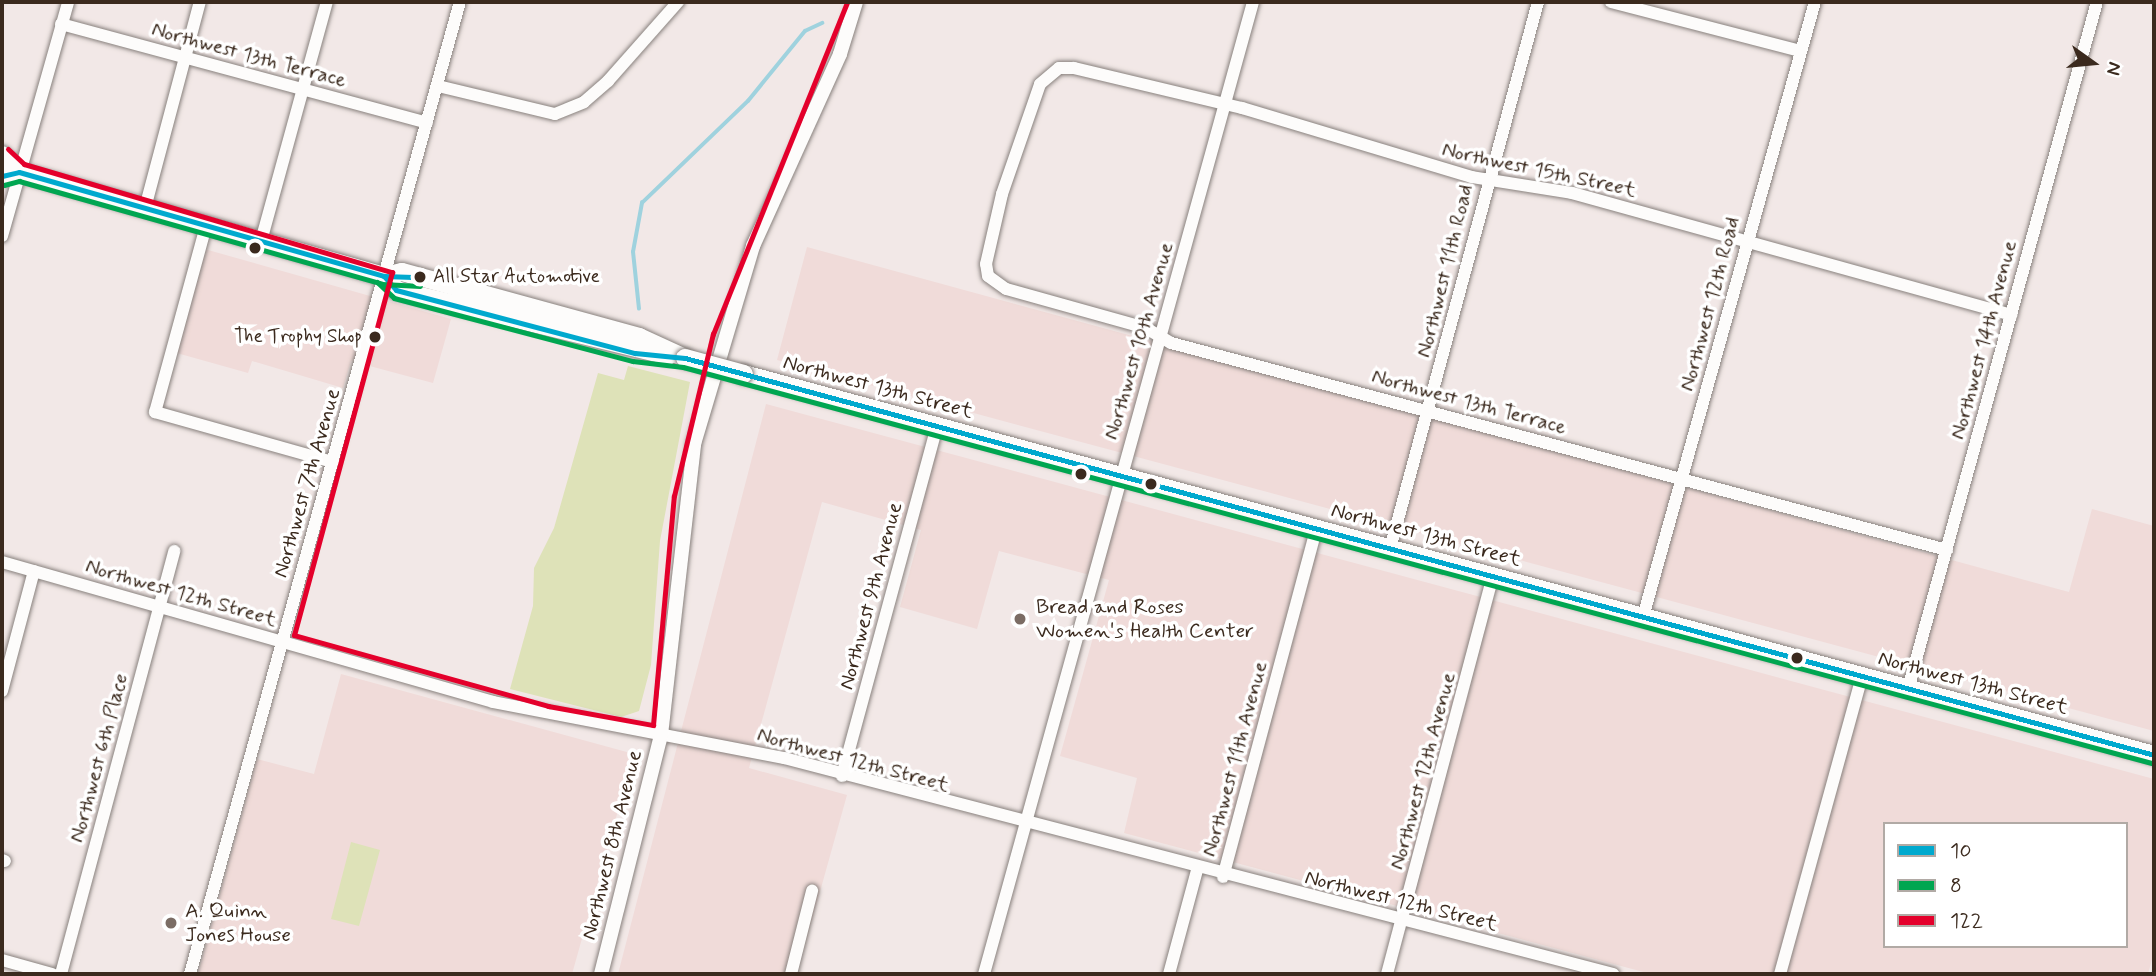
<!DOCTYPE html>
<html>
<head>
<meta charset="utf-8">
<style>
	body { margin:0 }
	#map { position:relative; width:2156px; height:976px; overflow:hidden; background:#f2e8e7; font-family:Mynerve,sans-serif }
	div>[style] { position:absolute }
	.built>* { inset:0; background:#f0dbd9 }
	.green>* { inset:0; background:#dee2b8 }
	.stream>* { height:3.5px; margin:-1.75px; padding:0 1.75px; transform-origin:1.75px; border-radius:1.75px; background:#9fd2de }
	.roads { filter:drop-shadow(0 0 2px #88817d) drop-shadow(0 0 2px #88817d) }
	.minor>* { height:12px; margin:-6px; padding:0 6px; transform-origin:6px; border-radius:6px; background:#fdfcfb }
	.tertiary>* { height:14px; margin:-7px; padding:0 7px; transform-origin:7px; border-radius:7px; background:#fdfcfb }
	.primary>* { height:18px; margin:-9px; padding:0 9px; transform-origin:9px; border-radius:9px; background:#fdfcfb }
	.bridges { filter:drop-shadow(0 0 2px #88817d) drop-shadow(0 0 2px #88817d) }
	.primary-bridge>* { height:18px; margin:-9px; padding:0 9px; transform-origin:9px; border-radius:9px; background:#fdfcfb }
	.bus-1>* { height:5px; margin:-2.5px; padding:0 2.5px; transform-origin:2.5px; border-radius:2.5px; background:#00a9ce }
	.bus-2>* { height:5px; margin:-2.5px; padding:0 2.5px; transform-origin:2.5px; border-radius:2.5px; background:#00a651 }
	.bus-3>* { height:5px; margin:-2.5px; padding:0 2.5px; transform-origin:2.5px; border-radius:2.5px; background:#e4002b }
	.dots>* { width:19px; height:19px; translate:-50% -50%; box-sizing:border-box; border:4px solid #fff; border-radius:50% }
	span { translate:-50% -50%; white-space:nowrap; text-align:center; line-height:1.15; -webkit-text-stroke:7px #fff; paint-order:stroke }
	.bus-label { font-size:19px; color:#3b2a1e }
	.left { translate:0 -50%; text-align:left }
	.right { translate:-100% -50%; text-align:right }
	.street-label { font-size:21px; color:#3b2a1e }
	.poi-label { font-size:21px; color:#3b2a1e }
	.frame { position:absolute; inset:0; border:4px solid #3b2a1e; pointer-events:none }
	.legend { position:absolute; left:1883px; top:822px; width:245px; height:126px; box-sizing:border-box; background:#fff; border:2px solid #b1aaa5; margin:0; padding:9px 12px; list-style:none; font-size:21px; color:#3b2a1e }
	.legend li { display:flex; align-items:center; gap:14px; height:35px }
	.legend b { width:35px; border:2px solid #b1aaa5 }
	.north { position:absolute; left:2058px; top:28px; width:70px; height:70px; -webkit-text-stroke:5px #fff; paint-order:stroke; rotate:105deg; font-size:19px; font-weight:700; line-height:28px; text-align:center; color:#3b2a1e }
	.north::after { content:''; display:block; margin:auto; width:24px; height:32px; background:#3b2a1e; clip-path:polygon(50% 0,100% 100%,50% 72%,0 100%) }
</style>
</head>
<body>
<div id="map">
	<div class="built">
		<div style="clip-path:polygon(194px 246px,451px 319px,433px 383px,351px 361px,343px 388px,252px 361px,248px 373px,166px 350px)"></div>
		<div style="clip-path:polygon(807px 247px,2069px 592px,2092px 509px,2154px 526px,2154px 731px,777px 360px)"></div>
		<div style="clip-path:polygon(evenodd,766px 404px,2154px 779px,2154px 952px,2148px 974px,1651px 974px,1124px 833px,1137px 778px,1060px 756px,1109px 580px,999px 551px,977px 629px,900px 607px,921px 530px,822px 502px,749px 768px,847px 795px,797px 974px,618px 974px,766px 404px,1885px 824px,2126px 824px,2126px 946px,1885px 946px,1885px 824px)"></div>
		<div style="clip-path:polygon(341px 674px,634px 754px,572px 974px,198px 974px,257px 759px,314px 774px)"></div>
	</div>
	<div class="green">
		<div style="clip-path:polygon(628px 366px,690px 382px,660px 541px,651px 665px,639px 711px,621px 717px,510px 689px,533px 606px,534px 568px,554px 528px,598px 373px,624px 380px)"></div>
		<div style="clip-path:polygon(351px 842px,380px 850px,359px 926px,331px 919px)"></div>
	</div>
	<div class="stream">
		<div style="left:639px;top:309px;width:57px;rotate:-96deg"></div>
		<div style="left:633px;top:252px;width:50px;rotate:-79.6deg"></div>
		<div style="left:642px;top:203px;width:147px;rotate:-43.9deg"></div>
		<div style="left:748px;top:101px;width:90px;rotate:-50.8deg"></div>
		<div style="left:805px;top:31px;width:19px;rotate:-25deg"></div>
	</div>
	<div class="roads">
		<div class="minor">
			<div style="left:1611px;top:2px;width:195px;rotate:14.5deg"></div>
			<div style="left:61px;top:24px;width:379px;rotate:15.1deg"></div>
			<div style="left:438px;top:86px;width:120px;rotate:13.5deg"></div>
			<div style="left:555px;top:114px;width:31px;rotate:-22deg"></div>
			<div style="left:584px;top:102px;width:32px;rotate:-41deg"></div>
			<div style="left:608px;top:81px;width:106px;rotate:-48.5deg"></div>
			<div style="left:145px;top:208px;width:213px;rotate:-75.1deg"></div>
			<div style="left:206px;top:226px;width:193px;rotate:105.3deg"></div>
			<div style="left:155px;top:412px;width:185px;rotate:15.7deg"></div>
			<div style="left:2px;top:236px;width:243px;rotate:-74.2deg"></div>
			<div style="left:261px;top:241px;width:248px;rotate:-74.6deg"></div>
			<div style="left:1390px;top:549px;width:567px;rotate:-74.86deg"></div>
			<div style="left:1947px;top:550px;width:803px;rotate:-165.06deg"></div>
			<div style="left:1171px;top:343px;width:29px;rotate:-149deg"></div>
			<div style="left:1146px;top:328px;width:145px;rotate:-164.4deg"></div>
			<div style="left:1006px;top:289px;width:22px;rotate:-144deg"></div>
			<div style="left:988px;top:276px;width:12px;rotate:-99deg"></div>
			<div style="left:986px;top:264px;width:72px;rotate:-77.1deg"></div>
			<div style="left:1002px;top:194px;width:116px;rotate:-70.9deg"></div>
			<div style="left:1040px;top:84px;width:25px;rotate:-40deg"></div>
			<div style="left:1059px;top:68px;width:15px"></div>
			<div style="left:1074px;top:68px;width:173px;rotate:13.4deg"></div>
			<div style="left:1242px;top:108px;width:240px;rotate:16.7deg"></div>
			<div style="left:1472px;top:177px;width:101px;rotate:9.1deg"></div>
			<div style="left:1572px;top:193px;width:456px;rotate:15.5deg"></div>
			<div style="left:2px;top:562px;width:511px;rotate:15.91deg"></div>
			<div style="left:493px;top:702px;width:296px;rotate:10.9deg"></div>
			<div style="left:784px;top:758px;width:857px;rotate:14.6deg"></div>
			<div style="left:1643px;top:617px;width:639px;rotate:-74.38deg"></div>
			<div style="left:1908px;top:689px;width:713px;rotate:-74.62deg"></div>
			<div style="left:2px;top:691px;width:124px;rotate:-75.1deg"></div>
			<div style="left:842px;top:776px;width:363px;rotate:-74.8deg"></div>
			<div style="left:2px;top:860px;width:3px;rotate:18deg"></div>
			<div style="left:1223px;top:877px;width:360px;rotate:-75deg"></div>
			<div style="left:2px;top:960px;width:52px;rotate:15.6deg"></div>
			<div style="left:61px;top:974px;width:438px;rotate:-75deg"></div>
			<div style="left:190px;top:974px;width:1009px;rotate:-74.48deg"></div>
			<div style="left:791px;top:974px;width:86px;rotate:-75.8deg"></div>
			<div style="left:984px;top:974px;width:1009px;rotate:-74.53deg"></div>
			<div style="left:1169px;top:974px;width:108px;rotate:-74.9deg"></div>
			<div style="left:1387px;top:974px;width:411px;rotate:-75.1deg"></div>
			<div style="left:1780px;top:974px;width:309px;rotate:-74.6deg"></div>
		</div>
		<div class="tertiary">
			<div style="left:601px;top:974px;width:246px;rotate:-75.9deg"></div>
			<div style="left:661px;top:735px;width:293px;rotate:-83.5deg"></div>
			<div style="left:694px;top:444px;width:207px;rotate:-73.4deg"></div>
			<div style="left:753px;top:246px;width:211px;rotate:-65.6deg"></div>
			<div style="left:840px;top:54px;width:54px;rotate:-72.9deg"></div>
		</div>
		<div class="primary">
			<div style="left:2px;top:155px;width:24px;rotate:45deg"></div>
			<div style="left:2px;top:176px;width:17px;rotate:-13deg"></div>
			<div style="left:19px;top:172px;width:380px;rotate:15.9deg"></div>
			<div style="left:384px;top:276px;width:18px;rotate:-13deg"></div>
			<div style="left:402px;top:272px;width:246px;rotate:15.3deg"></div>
			<div style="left:639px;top:337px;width:51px;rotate:24.5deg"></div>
			<div style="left:384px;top:276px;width:18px;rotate:49deg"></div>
			<div style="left:396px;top:290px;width:280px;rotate:13.6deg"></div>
			<div style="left:744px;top:374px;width:1461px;rotate:15.12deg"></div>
		</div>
	</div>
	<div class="bridges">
		<div class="primary-bridge">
			<div style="left:685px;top:358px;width:61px;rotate:15.2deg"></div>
		</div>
	</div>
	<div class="bus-1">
		<div style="left:2px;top:176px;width:17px;rotate:-13deg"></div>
		<div style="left:19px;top:172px;width:380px;rotate:15.9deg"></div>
		<div style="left:384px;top:276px;width:36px;rotate:2deg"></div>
		<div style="left:384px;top:276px;width:18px;rotate:49deg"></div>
		<div style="left:396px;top:290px;width:247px;rotate:14.8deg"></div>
		<div style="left:635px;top:353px;width:50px;rotate:5.7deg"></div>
		<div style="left:685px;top:358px;width:1522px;rotate:15.12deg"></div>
	</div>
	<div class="bus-2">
		<div style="left:4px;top:185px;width:16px;rotate:-15deg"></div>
		<div style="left:19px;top:181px;width:377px;rotate:15.8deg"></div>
		<div style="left:382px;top:284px;width:38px;rotate:3deg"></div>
		<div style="left:377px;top:282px;width:23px;rotate:43deg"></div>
		<div style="left:394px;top:298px;width:247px;rotate:14.8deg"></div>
		<div style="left:633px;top:361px;width:50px;rotate:6.8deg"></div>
		<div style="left:683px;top:367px;width:1521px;rotate:15.09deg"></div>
	</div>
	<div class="bus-3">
		<div style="left:8px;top:149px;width:22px;rotate:43deg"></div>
		<div style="left:24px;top:164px;width:384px;rotate:16.4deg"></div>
		<div style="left:392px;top:272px;width:376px;rotate:105.1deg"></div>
		<div style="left:294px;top:635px;width:264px;rotate:15.6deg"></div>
		<div style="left:548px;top:706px;width:107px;rotate:10.3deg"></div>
		<div style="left:653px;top:725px;width:230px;rotate:-84.8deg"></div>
		<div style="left:674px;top:496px;width:167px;rotate:-76.5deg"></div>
		<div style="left:713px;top:334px;width:358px;rotate:-68deg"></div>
	</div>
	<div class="dots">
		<div style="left:255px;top:248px;background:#3b2a1e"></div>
		<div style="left:420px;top:277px;background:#3b2a1e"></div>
		<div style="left:375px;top:337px;background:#3b2a1e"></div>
		<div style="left:1081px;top:474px;background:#3b2a1e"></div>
		<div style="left:1151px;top:484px;background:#3b2a1e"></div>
		<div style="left:1020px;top:619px;background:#7b6c64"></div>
		<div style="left:1797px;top:658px;background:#3b2a1e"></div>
		<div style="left:171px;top:923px;background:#7b6c64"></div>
	</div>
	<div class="bus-label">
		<span class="left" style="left:433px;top:277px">All Star Automotive</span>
		<span class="right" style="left:362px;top:337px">The Trophy Shop</span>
	</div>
	<div class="street-label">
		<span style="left:249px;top:55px;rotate:15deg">Northwest 13th Terrace</span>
		<span style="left:1539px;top:170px;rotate:12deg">Northwest 15th Street</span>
		<span style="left:1445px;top:271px;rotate:-76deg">Northwest 11th Road</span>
		<span style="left:1710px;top:304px;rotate:-75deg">Northwest 12th Road</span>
		<span style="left:1984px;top:340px;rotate:-75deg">Northwest 14th Avenue</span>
		<span style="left:1139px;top:341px;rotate:-74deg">Northwest 10th Avenue</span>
		<span style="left:878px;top:387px;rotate:15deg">Northwest 13th Street</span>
		<span style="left:1469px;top:402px;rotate:15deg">Northwest 13th Terrace</span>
		<span style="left:307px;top:483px;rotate:-74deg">Northwest 7th Avenue</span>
		<span style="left:1426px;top:535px;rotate:15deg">Northwest 13th Street</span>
		<span style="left:181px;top:593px;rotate:16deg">Northwest 12th Street</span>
		<span style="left:871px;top:596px;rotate:-75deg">Northwest 9th Avenue</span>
		<span style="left:1973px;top:683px;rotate:15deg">Northwest 13th Street</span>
		<span style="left:99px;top:758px;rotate:-75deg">Northwest 6th Place</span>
		<span style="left:1235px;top:759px;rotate:-75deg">Northwest 11th Avenue</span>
		<span style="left:853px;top:760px;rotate:15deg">Northwest 12th Street</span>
		<span style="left:1423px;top:771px;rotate:-75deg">Northwest 12th Avenue</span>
		<span style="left:612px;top:845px;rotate:-76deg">Northwest 8th Avenue</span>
		<span style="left:1401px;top:901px;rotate:14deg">Northwest 12th Street</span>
	</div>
	<div class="poi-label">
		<span class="left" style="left:1036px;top:619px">Bread and Roses<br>Women's Health Center</span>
		<span class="left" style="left:185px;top:923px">A. Quinn<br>Jones House</span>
	</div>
	<div class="frame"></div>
	<ul class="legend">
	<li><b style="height:9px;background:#00a9ce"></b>10</li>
	<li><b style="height:9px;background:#00a651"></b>8</li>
	<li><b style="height:9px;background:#e4002b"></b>122</li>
	</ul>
	<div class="north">N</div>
</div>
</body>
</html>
